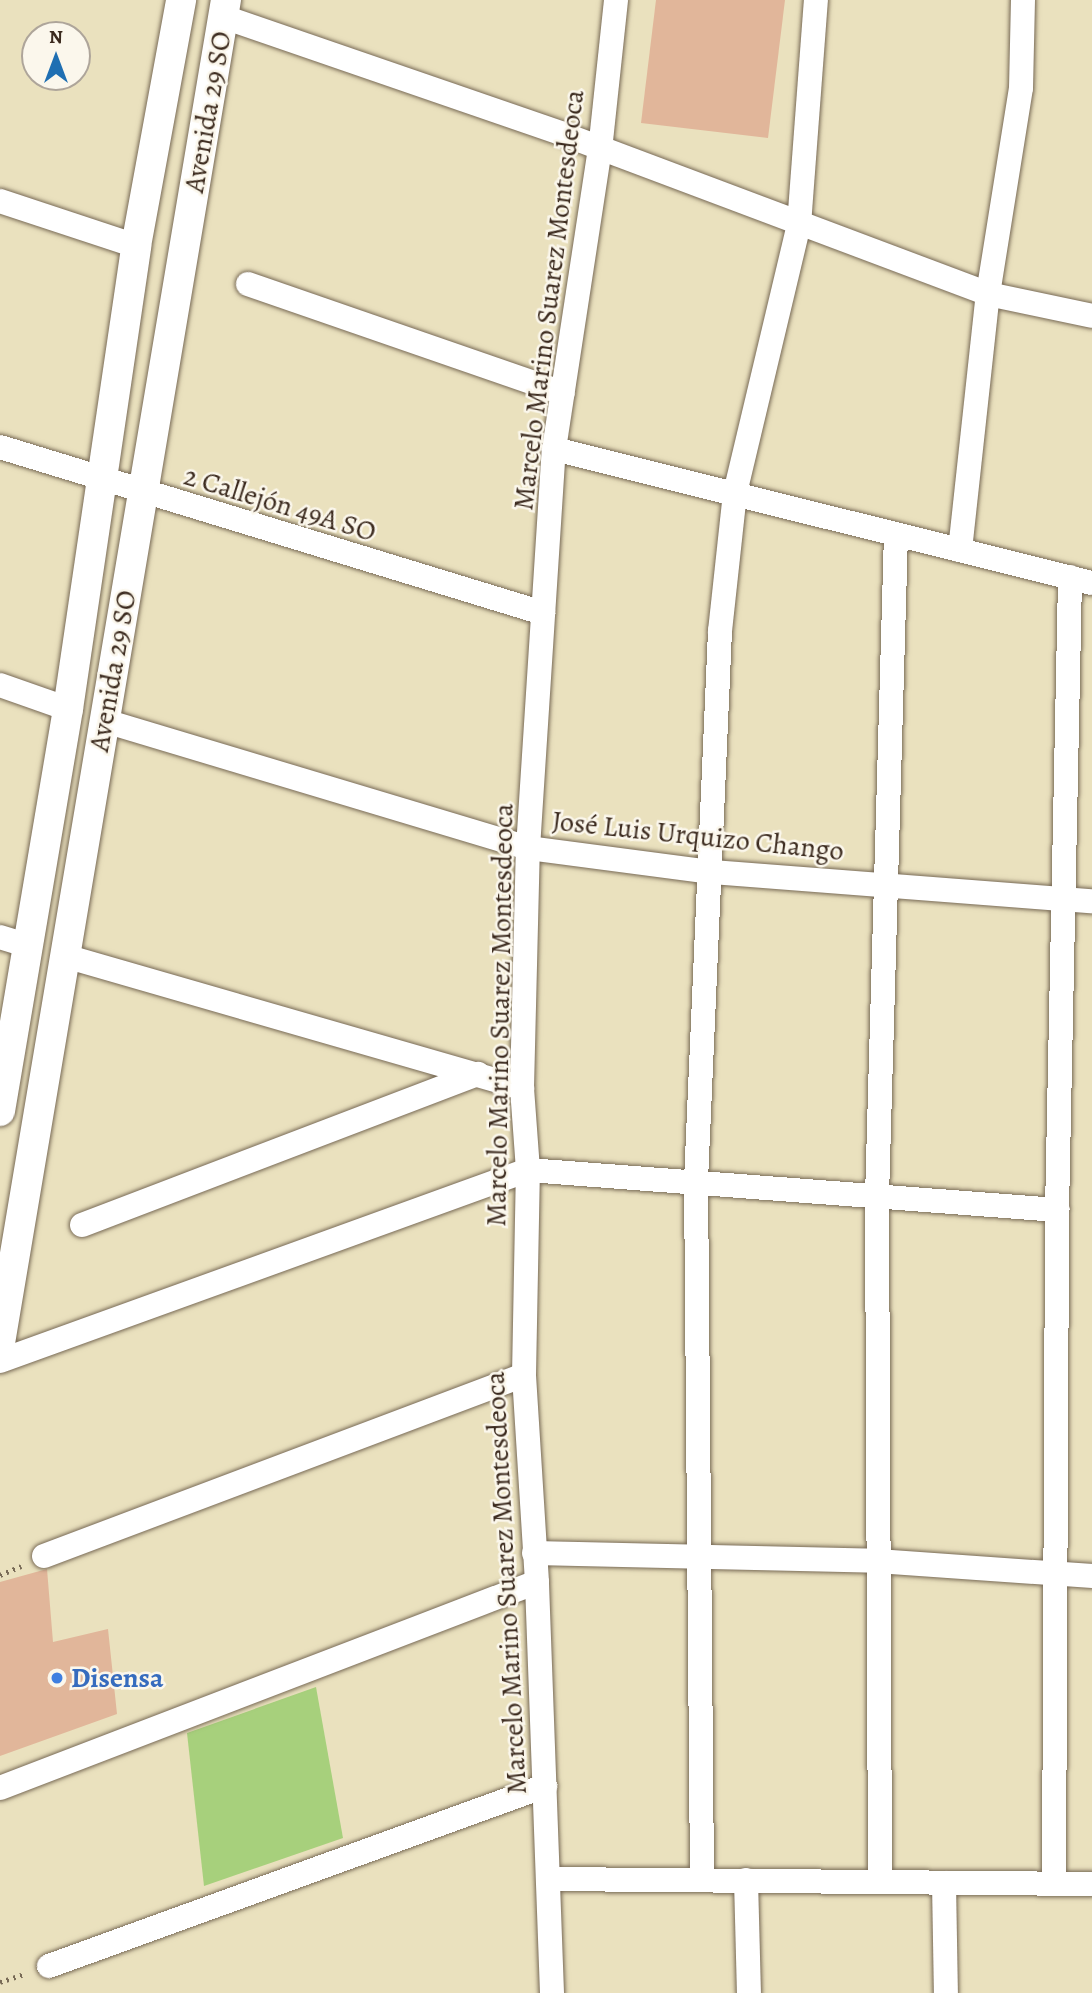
<!DOCTYPE html>
<html>
<head>
<meta charset="utf-8">
<style>
	body { margin:0 }
	#map { position:relative; width:1092px; height:1993px; overflow:hidden; background:#eae1be; font-family:Alegreya,serif }
	div>[style] { position:absolute }
	.green>* { inset:0; background:#a7d07c }
	.building>* { inset:0; background:#e1b69a }
	.path>* { height:4.5px; margin-top:-2.25px; transform-origin:0; background:repeating-linear-gradient(90deg,#786a56 0 2px,transparent 0 7px) }
	.roads { filter:drop-shadow(0 0 2px #786a56) drop-shadow(0 0 2px #786a56) }
	.minor>* { height:24px; margin:-12px; padding:0 12px; transform-origin:12px; border-radius:12px; background:#fff }
	.tertiary>* { height:30px; margin:-15px; padding:0 15px; transform-origin:15px; border-radius:15px; background:#fff }
	.dots>* { width:19px; height:19px; translate:-50% -50%; box-sizing:border-box; border:4px solid #fbf7ec; border-radius:50% }
	span { translate:-50% -50%; white-space:nowrap; text-align:center; line-height:1.15; -webkit-text-stroke:5px #fbf7ec; paint-order:stroke }
	.street-label { font-size:28px; color:#3b2a1e }
	.shop-label { font-size:28px; color:#366cbe; font-weight:700 }
	.left { translate:0 -50%; text-align:left }
	.north { position:absolute; left:21px; top:21px; width:70px; height:70px; box-sizing:border-box; background:#fbf7ec; border:2px solid #aea59a; border-radius:50%; rotate:0deg; font-size:19px; font-weight:700; line-height:28px; text-align:center; color:#3b2a1e }
	.north::after { content:''; display:block; margin:auto; width:24px; height:32px; background:#1f6fb2; clip-path:polygon(50% 0,100% 100%,50% 72%,0 100%) }
</style>
</head>
<body>
<div id="map">
	<div class="green">
		<div style="clip-path:polygon(316px 1687px,343px 1838px,204px 1886px,187px 1733px)"></div>
	</div>
	<div class="building">
		<div style="clip-path:polygon(656px 0,785px 0,768px 138px,641px 123px)"></div>
		<div style="clip-path:polygon(47px 1569px,53px 1642px,108px 1629px,117px 1714px,0 1756px,0 1582px)"></div>
	</div>
	<div class="path">
		<div style="left:0;top:1575px;width:23px;rotate:-23deg"></div>
		<div style="left:0;top:1982px;width:26px;rotate:-18deg"></div>
	</div>
	<div class="roads">
		<div class="minor">
			<div style="left:224px;top:17px;width:359px;rotate:19deg"></div>
			<div style="left:563px;top:134px;width:454px;rotate:20.6deg"></div>
			<div style="left:988px;top:294px;width:106px;rotate:11.9deg"></div>
			<div style="left:0;top:201px;width:143px;rotate:18.3deg"></div>
			<div style="left:248px;top:284px;width:333px;rotate:19.1deg"></div>
			<div style="left:0;top:447px;width:568px;rotate:17deg"></div>
			<div style="left:554px;top:449px;width:554px;rotate:13.99deg"></div>
			<div style="left:960px;top:550px;width:258px;rotate:-83.8deg"></div>
			<div style="left:988px;top:294px;width:209px;rotate:-80.9deg"></div>
			<div style="left:1021px;top:88px;width:88px;rotate:-88.7deg"></div>
			<div style="left:0;top:685px;width:72px;rotate:19.4deg"></div>
			<div style="left:105px;top:721px;width:442px;rotate:16.7deg"></div>
			<div style="left:528px;top:848px;width:185px;rotate:7.5deg"></div>
			<div style="left:711px;top:872px;width:382px;rotate:4.4deg"></div>
			<div style="left:0;top:937px;width:28px;rotate:17deg"></div>
			<div style="left:65px;top:956px;width:476px;rotate:16.1deg"></div>
			<div style="left:82px;top:1225px;width:424px;rotate:-20.9deg"></div>
			<div style="left:0;top:1361px;width:561px;rotate:-19.89deg"></div>
			<div style="left:528px;top:1170px;width:531px;rotate:4.32deg"></div>
			<div style="left:534px;top:1553px;width:343px;rotate:1.3deg"></div>
			<div style="left:877px;top:1561px;width:216px;rotate:4deg"></div>
			<div style="left:44px;top:1556px;width:513px;rotate:-20.66deg"></div>
			<div style="left:0;top:1788px;width:575px;rotate:-20.99deg"></div>
			<div style="left:550px;top:1879px;width:542px;rotate:0.53deg"></div>
			<div style="left:702px;top:1880px;width:699px;rotate:-90.49deg"></div>
			<div style="left:696px;top:1181px;width:551px;rotate:-87.5deg"></div>
			<div style="left:720px;top:631px;width:139px;rotate:-83.8deg"></div>
			<div style="left:735px;top:493px;width:276px;rotate:-76.6deg"></div>
			<div style="left:799px;top:225px;width:226px;rotate:-85.7deg"></div>
			<div style="left:746px;top:1880px;width:113px;rotate:88.5deg"></div>
			<div style="left:880px;top:1882px;width:685px;rotate:-90.25deg"></div>
			<div style="left:877px;top:1197px;width:662px;rotate:-88.36deg"></div>
			<div style="left:944px;top:1883px;width:110px;rotate:89deg"></div>
			<div style="left:1054px;top:1884px;width:674px;rotate:-89.74deg"></div>
			<div style="left:1057px;top:1210px;width:633px;rotate:-88.82deg"></div>
			<div style="left:49px;top:1966px;width:528px;rotate:-19.95deg"></div>
			<div style="left:552px;top:1993px;width:411px;rotate:-92.1deg"></div>
			<div style="left:537px;top:1582px;width:207px;rotate:-93.6deg"></div>
			<div style="left:524px;top:1375px;width:205px;rotate:-88.9deg"></div>
			<div style="left:528px;top:1170px;width:82px;rotate:-94.2deg"></div>
			<div style="left:522px;top:1088px;width:240px;rotate:-88.6deg"></div>
			<div style="left:528px;top:848px;width:400px;rotate:-86.3deg"></div>
			<div style="left:554px;top:449px;width:303px;rotate:-81.3deg"></div>
			<div style="left:600px;top:150px;width:151px;rotate:-83.9deg"></div>
		</div>
		<div class="tertiary">
			<div style="left:0;top:1111px;width:408px;rotate:-80.4deg"></div>
			<div style="left:68px;top:709px;width:468px;rotate:-81.6deg"></div>
			<div style="left:136px;top:246px;width:250px;rotate:-79.6deg"></div>
			<div style="left:0;top:1343px;width:1362px;rotate:-80.45deg"></div>
		</div>
	</div>
	<div class="dots">
		<div style="left:57px;top:1678px;background:#3f7fe0"></div>
	</div>
	<div class="street-label">
		<span style="left:208px;top:112px;rotate:-80deg">Avenida 29 SO</span>
		<span style="left:549px;top:300px;rotate:-83deg">Marcelo Marino Suarez Montesdeoca</span>
		<span style="left:280px;top:504px;rotate:17deg">2 Callejón 49A SO</span>
		<span style="left:113px;top:671px;rotate:-80deg">Avenida 29 SO</span>
		<span style="left:698px;top:836px;rotate:6deg">José Luis Urquizo Chango</span>
		<span style="left:500px;top:1015px;rotate:-89deg">Marcelo Marino Suarez Montesdeoca</span>
		<span style="left:506px;top:1583px;rotate:-93deg">Marcelo Marino Suarez Montesdeoca</span>
	</div>
	<div class="shop-label">
		<span class="left" style="left:71px;top:1678px">Disensa</span>
	</div>
	<div class="north">N</div>
</div>
</body>
</html>
